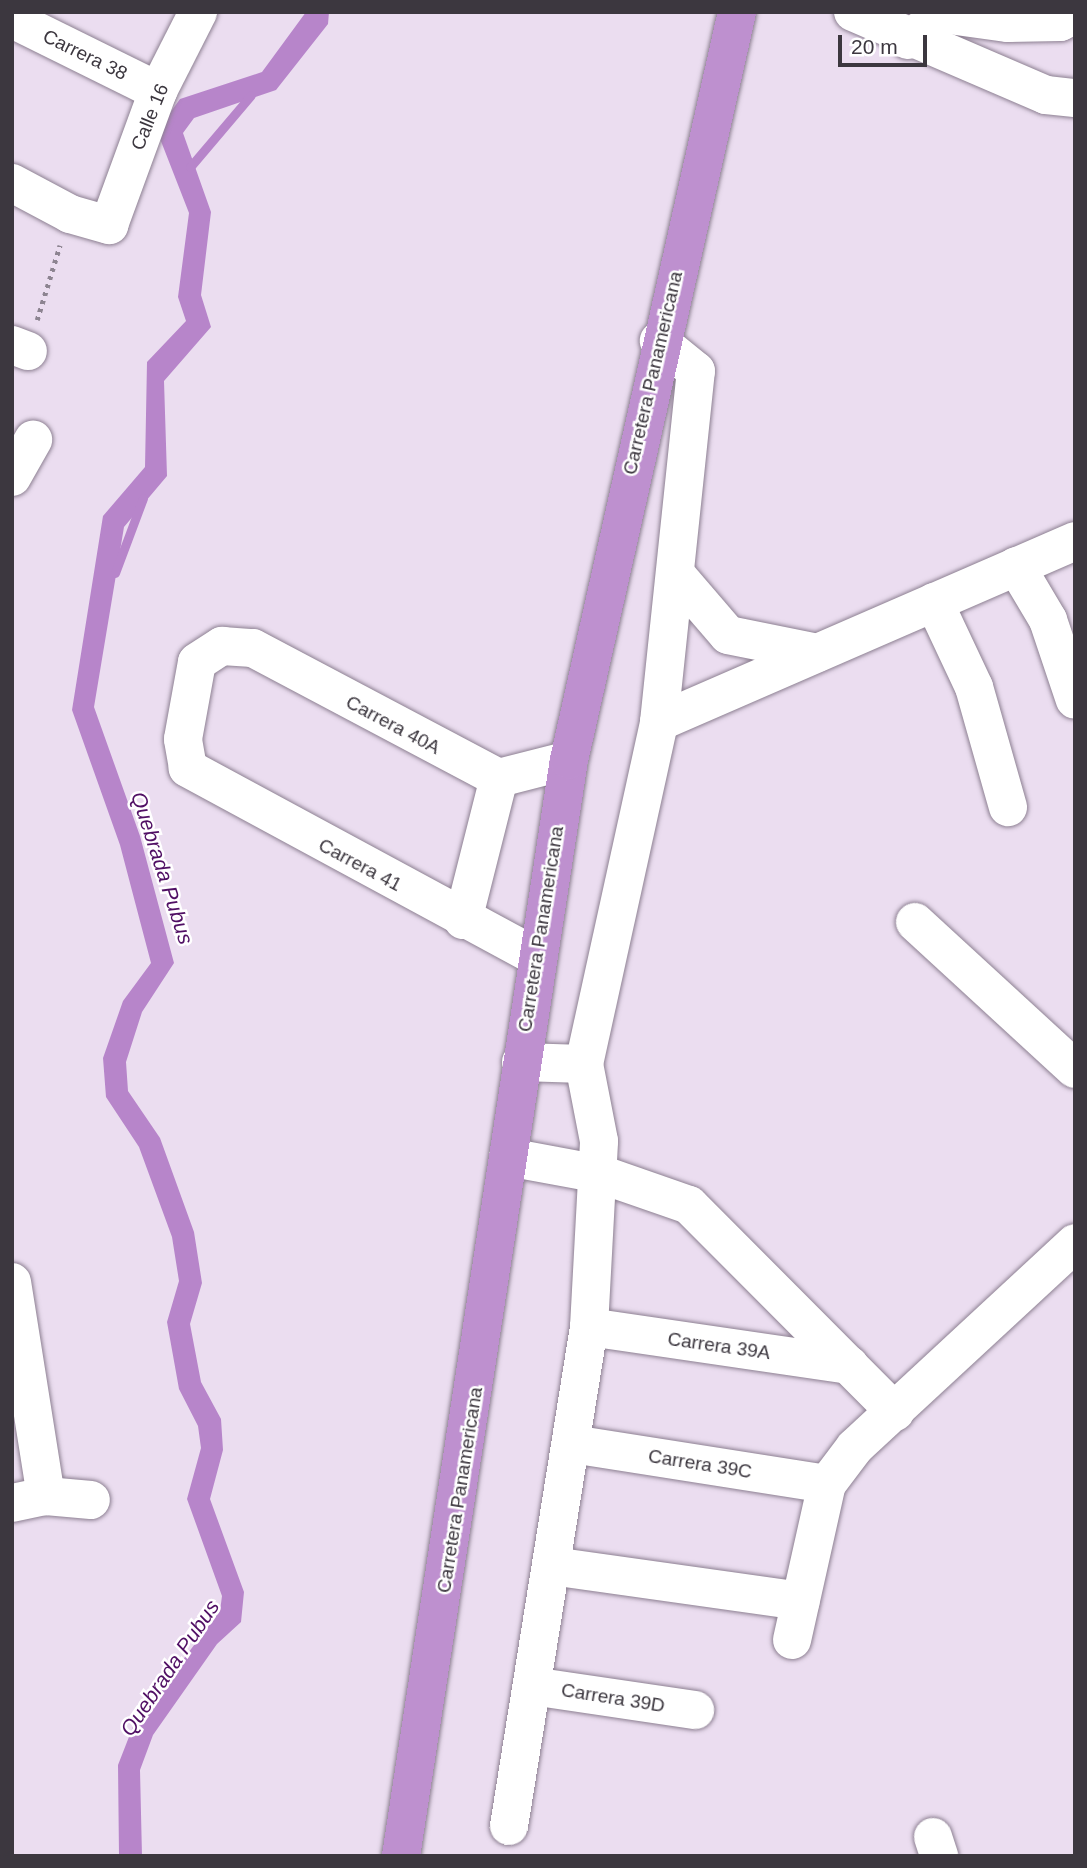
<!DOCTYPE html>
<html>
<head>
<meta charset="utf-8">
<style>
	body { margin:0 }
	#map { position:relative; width:1087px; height:1868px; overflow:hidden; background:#ebddf0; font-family:Arial,sans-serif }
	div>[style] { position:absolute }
	.water>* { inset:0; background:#b785ca }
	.stream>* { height:9px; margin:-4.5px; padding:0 4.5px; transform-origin:4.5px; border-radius:4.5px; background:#b785ca }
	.path>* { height:4.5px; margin-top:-2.25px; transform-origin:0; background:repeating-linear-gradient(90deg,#8d8491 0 3.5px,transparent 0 8.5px) }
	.roads { filter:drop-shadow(0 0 2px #8d8092) drop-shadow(0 0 2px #8d8092) }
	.minor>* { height:38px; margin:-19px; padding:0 19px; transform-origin:19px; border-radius:19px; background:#fff }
	.highway>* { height:38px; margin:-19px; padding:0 19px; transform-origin:19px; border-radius:19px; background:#be90cf }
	span { translate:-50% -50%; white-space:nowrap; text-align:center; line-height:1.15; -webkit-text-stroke:5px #fff; paint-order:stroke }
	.street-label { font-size:19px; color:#3c373f }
	.water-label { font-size:21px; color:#500f64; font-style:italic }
	.frame { position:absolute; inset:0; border:14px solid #3c373f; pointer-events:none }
	.scale { position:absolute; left:838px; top:35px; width:89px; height:32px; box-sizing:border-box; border:4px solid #3c373f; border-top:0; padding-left:9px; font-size:21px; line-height:24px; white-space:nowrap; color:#3c373f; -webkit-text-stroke:5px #fff; paint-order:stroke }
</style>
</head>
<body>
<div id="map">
	<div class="water">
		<div style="clip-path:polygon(306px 12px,329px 12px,328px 24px,276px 90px,194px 118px,183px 133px,211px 212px,201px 295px,211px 327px,164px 381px,167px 476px,124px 527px,94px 707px,140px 836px,174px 963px,142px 1012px,126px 1062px,128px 1091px,160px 1138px,194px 1232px,202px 1283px,190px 1324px,201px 1382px,221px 1419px,223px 1450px,210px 1499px,244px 1592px,241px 1622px,217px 1644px,153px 1735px,140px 1770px,142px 1856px,119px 1856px,118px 1765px,134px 1724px,220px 1611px,222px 1596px,187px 1499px,201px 1448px,198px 1426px,179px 1389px,167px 1322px,179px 1281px,172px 1237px,139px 1147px,106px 1097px,103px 1058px,123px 1001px,151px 963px,120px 845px,72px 710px,103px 516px,145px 467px,147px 362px,186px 321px,178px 297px,189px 213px,157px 131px,180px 99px,262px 72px)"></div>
	</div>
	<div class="stream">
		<div style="left:190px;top:167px;width:94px;rotate:-49.7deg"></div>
		<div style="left:115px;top:573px;width:80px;rotate:-69.5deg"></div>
	</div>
	<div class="path">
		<div style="left:37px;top:320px;width:78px;rotate:-73deg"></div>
	</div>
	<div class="roads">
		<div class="minor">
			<div style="left:853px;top:12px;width:210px;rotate:23.3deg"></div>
			<div style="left:1046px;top:95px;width:29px;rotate:6deg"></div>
			<div style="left:12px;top:19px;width:163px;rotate:26.3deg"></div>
			<div style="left:908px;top:40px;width:43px;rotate:-37.4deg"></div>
			<div style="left:942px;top:14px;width:67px;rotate:7.8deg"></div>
			<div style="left:1008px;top:23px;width:52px;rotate:-1.1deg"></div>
			<div style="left:1060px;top:22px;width:17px;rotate:-25deg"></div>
			<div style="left:12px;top:183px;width:66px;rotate:28.1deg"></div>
			<div style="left:70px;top:214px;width:41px;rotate:15.8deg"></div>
			<div style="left:109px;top:225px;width:143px;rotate:-69.9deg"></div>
			<div style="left:158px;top:91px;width:89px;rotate:-63.1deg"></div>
			<div style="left:12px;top:345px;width:17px;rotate:21deg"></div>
			<div style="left:12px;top:477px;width:43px;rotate:-60.4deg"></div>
			<div style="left:1016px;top:566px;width:63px;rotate:59.3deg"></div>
			<div style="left:1048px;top:620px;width:84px;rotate:71.4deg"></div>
			<div style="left:679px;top:578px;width:75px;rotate:49.3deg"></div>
			<div style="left:728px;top:635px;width:91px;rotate:11.4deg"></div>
			<div style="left:934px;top:602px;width:94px;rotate:64.8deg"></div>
			<div style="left:974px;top:687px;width:125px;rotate:74.2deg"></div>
			<div style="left:659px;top:722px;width:454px;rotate:-23.5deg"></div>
			<div style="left:463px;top:920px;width:146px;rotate:-75.8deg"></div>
			<div style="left:915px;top:922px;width:217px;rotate:42.6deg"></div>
			<div style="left:535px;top:956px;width:395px;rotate:-151.6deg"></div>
			<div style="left:188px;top:768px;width:29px;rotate:-100deg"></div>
			<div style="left:183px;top:739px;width:78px;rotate:-79.7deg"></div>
			<div style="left:197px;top:662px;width:30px;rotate:-33deg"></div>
			<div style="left:222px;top:646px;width:31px;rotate:4deg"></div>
			<div style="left:253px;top:648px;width:278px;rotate:27.9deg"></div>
			<div style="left:499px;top:778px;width:72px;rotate:-14.4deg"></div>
			<div style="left:521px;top:1062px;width:63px;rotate:1.8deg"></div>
			<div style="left:584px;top:1064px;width:350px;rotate:-77.6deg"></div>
			<div style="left:659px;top:722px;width:353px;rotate:-84deg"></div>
			<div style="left:696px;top:371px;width:48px;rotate:-141deg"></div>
			<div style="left:508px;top:1157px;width:94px;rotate:10.5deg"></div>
			<div style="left:600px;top:1174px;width:94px;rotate:19.2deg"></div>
			<div style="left:689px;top:1205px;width:292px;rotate:45.1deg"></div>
			<div style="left:12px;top:1282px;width:217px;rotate:81deg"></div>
			<div style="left:589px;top:1327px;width:263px;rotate:8.3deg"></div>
			<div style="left:572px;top:1444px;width:258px;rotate:8.9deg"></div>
			<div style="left:12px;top:1503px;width:35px;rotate:-12deg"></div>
			<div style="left:46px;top:1496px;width:45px;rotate:5.1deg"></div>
			<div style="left:552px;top:1566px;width:251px;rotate:8deg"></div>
			<div style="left:792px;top:1640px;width:160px;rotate:-77.4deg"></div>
			<div style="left:827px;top:1484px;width:46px;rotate:-52.9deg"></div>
			<div style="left:855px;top:1447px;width:300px;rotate:-42.8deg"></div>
			<div style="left:532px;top:1686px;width:165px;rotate:8.4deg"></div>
			<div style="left:509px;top:1826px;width:505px;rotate:-80.89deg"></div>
			<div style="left:589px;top:1327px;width:186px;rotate:-86.9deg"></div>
			<div style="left:599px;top:1141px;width:78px;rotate:-101deg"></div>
			<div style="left:933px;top:1837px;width:20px;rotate:72deg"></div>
		</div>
		<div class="highway">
			<div style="left:401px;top:1856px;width:1109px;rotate:-81.29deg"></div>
			<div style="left:569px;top:760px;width:767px;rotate:-77.34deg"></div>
		</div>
	</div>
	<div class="street-label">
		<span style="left:85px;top:55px;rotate:26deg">Carrera 38</span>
		<span style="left:150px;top:117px;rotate:-68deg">Calle 16</span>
		<span style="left:653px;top:373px;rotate:-77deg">Carretera Panamericana</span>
		<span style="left:393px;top:725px;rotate:28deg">Carrera 40A</span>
		<span style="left:360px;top:865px;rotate:28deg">Carrera 41</span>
		<span style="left:541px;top:929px;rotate:-81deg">Carretera Panamericana</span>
		<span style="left:719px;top:1346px;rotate:8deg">Carrera 39A</span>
		<span style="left:700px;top:1464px;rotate:9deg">Carrera 39C</span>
		<span style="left:460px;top:1490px;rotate:-81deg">Carretera Panamericana</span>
		<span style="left:613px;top:1698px;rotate:9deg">Carrera 39D</span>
	</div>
	<div class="water-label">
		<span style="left:162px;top:868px;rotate:72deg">Quebrada Pubus</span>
		<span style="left:170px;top:1668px;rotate:-56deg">Quebrada Pubus</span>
	</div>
	<div class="frame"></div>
	<div class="scale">20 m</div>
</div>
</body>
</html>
